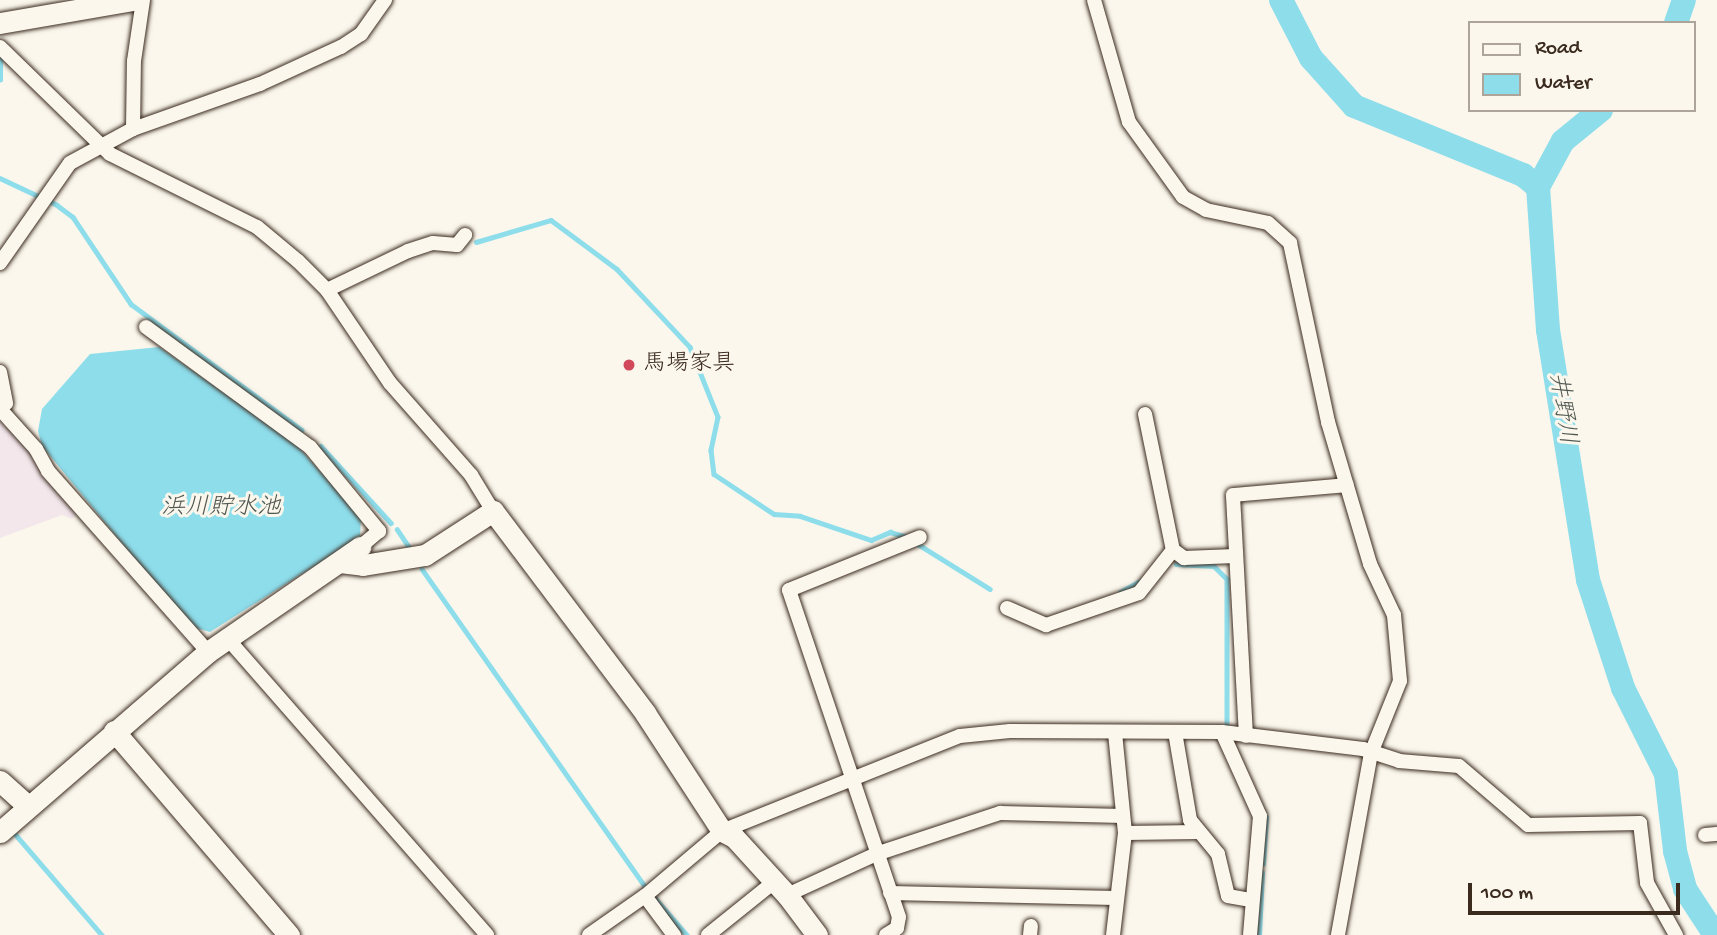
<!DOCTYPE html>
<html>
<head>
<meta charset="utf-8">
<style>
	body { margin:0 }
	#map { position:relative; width:1717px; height:935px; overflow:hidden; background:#fbf7ec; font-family:"Gochi Hand","Klee One",sans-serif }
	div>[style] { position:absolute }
	.built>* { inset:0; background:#f3e7ec }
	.water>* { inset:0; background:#8eddeb }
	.stream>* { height:4.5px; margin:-2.25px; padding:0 2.25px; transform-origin:2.25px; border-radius:2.25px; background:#8eddeb }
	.river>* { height:24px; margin:-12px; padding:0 12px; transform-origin:12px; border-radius:12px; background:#8eddeb }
	.roads { filter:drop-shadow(0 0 2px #3b2a1e) drop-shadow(0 0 2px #3b2a1e) }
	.street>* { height:14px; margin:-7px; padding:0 7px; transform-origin:7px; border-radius:7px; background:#fbf7ec }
	.secondary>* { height:21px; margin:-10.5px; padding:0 10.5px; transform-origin:10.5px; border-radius:10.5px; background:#fbf7ec }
	.dots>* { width:19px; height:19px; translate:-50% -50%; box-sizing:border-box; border:4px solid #fbf7ec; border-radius:50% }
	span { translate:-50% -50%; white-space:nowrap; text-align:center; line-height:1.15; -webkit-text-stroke:6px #fbf7ec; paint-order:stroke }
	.poi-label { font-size:23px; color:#3b2a1e }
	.left { translate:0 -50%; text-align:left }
	.water-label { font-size:24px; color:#505751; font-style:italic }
	.legend { position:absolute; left:1468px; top:21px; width:228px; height:91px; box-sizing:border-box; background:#fbf7ec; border:2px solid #aea59a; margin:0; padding:9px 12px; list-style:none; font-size:21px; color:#3b2a1e }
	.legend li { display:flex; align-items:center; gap:14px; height:35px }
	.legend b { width:35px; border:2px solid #aea59a }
	.scale { position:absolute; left:1468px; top:883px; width:212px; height:32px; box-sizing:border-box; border:4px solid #3b2a1e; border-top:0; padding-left:9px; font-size:21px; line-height:24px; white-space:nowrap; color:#3b2a1e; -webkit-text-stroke:5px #fbf7ec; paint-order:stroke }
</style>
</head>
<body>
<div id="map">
	<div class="built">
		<div style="clip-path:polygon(0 422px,31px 451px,79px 511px,72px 519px,62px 515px,0 538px)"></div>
	</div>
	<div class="water">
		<div style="clip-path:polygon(159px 347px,295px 443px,361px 518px,360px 537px,210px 632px,196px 628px,162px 592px,42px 446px,38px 431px,42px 409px,90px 354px)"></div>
	</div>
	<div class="stream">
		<div style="left:0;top:80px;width:25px;rotate:-90deg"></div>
		<div style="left:0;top:178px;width:63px;rotate:25.3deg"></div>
		<div style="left:57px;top:205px;width:20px;rotate:37deg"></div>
		<div style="left:73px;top:217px;width:105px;rotate:56.3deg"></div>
		<div style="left:131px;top:304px;width:212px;rotate:36.4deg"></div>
		<div style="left:476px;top:242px;width:78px;rotate:-16.3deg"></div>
		<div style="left:551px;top:220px;width:82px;rotate:36.6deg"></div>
		<div style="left:617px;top:269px;width:107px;rotate:46.9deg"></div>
		<div style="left:690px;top:347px;width:75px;rotate:68.2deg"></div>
		<div style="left:718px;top:417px;width:34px;rotate:102deg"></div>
		<div style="left:711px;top:450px;width:24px;rotate:83deg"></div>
		<div style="left:714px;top:474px;width:72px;rotate:33.7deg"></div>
		<div style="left:774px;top:514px;width:26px;rotate:4deg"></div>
		<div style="left:800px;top:516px;width:75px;rotate:18.7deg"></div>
		<div style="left:871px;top:540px;width:21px;rotate:-23deg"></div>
		<div style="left:890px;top:532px;width:15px;rotate:16deg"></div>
		<div style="left:321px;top:446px;width:104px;rotate:47.7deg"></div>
		<div style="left:397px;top:529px;width:25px;rotate:56deg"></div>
		<div style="left:916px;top:543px;width:87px;rotate:31.9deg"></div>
		<div style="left:1176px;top:564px;width:38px;rotate:3deg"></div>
		<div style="left:1214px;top:566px;width:18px;rotate:45deg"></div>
		<div style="left:1227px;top:579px;width:148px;rotate:90deg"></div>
		<div style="left:422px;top:569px;width:386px;rotate:54.9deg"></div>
		<div style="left:1120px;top:592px;width:23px;rotate:-29deg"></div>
		<div style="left:16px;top:835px;width:132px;rotate:49.3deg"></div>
		<div style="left:1263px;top:864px;width:47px;rotate:-86.3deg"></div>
		<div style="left:655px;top:898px;width:49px;rotate:49.1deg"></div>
		<div style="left:1259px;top:935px;width:62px;rotate:-87.2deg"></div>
	</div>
	<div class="river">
		<div style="left:1281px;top:0;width:65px;rotate:62.7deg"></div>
		<div style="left:1311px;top:58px;width:64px;rotate:48.1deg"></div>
		<div style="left:1354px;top:106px;width:183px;rotate:22.2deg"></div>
		<div style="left:1523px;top:175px;width:19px;rotate:39deg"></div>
		<div style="left:1676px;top:23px;width:24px;rotate:-71deg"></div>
		<div style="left:1538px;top:187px;width:143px;rotate:86deg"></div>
		<div style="left:1548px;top:330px;width:253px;rotate:80.9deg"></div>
		<div style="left:1588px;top:580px;width:114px;rotate:72deg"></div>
		<div style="left:1623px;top:688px;width:96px;rotate:63.4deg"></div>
		<div style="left:1666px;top:774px;width:78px;rotate:83.3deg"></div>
		<div style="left:1675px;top:851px;width:39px;rotate:75deg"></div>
		<div style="left:1685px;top:889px;width:55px;rotate:56.9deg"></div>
		<div style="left:1538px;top:187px;width:52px;rotate:-61.5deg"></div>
		<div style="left:1563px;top:141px;width:49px;rotate:-39.2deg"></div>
	</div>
	<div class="roads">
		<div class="street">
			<div style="left:1094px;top:0;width:127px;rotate:74deg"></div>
			<div style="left:1129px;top:122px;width:92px;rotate:54.2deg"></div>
			<div style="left:1183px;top:197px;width:26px;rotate:29deg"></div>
			<div style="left:1206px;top:210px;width:63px;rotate:11.8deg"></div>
			<div style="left:1268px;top:223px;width:30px;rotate:42deg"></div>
			<div style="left:1290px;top:243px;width:183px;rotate:78deg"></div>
			<div style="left:1328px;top:422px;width:148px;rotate:73.5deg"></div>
			<div style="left:1370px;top:564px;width:56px;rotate:64.8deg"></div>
			<div style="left:1394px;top:615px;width:66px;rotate:84.8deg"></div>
			<div style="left:1400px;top:681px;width:78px;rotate:111.9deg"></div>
			<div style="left:1371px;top:753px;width:185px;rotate:100.3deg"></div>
			<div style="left:0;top:47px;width:153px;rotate:44.2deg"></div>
			<div style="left:110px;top:154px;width:164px;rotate:26.4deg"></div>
			<div style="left:257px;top:227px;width:53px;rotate:39.7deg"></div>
			<div style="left:298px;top:261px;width:41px;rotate:45deg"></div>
			<div style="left:327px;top:290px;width:112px;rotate:55.9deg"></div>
			<div style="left:390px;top:383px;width:123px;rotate:48.6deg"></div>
			<div style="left:471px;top:475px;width:42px;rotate:58.6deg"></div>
			<div style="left:133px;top:129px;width:68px;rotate:-89.2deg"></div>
			<div style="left:134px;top:61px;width:62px;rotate:-81.6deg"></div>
			<div style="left:0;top:263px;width:122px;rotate:-55deg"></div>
			<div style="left:70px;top:163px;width:72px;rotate:-28.4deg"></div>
			<div style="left:133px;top:129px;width:135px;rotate:-19.5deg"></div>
			<div style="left:260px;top:84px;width:89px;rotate:-24.6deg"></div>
			<div style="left:341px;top:47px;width:24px;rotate:-33deg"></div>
			<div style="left:361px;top:34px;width:42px;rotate:-54.8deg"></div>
			<div style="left:327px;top:290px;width:90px;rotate:-25.7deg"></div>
			<div style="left:408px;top:251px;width:26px;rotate:-18deg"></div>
			<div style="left:433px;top:243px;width:24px;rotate:5deg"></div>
			<div style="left:457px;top:245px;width:13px;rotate:-51deg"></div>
			<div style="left:146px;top:327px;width:203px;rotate:36.2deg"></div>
			<div style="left:310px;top:447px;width:109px;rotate:50.6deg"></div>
			<div style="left:379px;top:531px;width:25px;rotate:140deg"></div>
			<div style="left:0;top:372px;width:32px;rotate:79deg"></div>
			<div style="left:0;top:409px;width:54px;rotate:48deg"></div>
			<div style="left:36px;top:449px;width:25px;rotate:61deg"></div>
			<div style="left:48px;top:471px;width:242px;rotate:48.5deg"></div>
			<div style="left:1145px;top:414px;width:139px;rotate:78.4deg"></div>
			<div style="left:1173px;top:550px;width:14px;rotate:36deg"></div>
			<div style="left:1184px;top:558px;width:51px;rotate:-2.2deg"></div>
			<div style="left:1007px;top:608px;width:43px;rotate:23.6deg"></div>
			<div style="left:1046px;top:625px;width:98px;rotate:-19deg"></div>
			<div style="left:1139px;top:593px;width:55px;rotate:-51.7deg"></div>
			<div style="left:227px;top:638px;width:395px;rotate:48.8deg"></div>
			<div style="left:1175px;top:732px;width:89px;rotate:80.3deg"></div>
			<div style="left:1190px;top:820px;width:44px;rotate:50.5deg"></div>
			<div style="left:1218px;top:854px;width:43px;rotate:76.6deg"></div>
			<div style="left:1228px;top:896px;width:22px;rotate:10deg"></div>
			<div style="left:1222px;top:732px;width:92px;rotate:65.7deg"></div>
			<div style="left:1260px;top:816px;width:119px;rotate:94.8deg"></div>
			<div style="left:1246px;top:736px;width:241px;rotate:-93.1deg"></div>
			<div style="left:1233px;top:495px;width:114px;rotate:-5deg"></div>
			<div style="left:1125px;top:833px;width:74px;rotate:-0.8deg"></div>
			<div style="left:1705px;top:835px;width:12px;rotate:-5deg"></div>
			<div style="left:890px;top:893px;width:225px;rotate:1.3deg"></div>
			<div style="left:787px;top:895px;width:98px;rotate:-24.7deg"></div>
			<div style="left:876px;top:854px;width:131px;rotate:-18.3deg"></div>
			<div style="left:1000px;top:813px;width:123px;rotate:1.4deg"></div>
			<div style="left:645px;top:896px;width:49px;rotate:53.4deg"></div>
			<div style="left:589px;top:935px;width:68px;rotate:-34.9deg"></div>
			<div style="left:645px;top:896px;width:101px;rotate:-40.2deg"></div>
			<div style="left:722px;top:831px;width:256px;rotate:-21.8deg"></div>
			<div style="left:960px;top:736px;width:50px;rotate:-5.7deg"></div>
			<div style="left:1010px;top:731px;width:212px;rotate:0.3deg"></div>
			<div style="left:1222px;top:732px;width:142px;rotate:6.9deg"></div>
			<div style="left:1363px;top:749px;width:38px;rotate:18deg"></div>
			<div style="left:1399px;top:761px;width:60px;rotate:4.8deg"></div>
			<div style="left:1459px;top:766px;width:91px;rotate:40.5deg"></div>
			<div style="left:1528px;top:825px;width:112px;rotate:-1deg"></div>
			<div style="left:1640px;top:823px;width:60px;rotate:83.3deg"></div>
			<div style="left:1647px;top:883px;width:60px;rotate:60.9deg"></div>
			<div style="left:708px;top:935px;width:85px;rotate:-38.8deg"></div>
			<div style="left:886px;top:935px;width:13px;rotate:-32deg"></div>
			<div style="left:897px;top:928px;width:11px;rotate:-80deg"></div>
			<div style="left:899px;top:917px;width:345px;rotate:-108.6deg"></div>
			<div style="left:789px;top:590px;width:141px;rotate:-22deg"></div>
			<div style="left:1030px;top:935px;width:9px;rotate:-84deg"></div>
			<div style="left:1113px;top:935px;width:103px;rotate:-83.3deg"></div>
			<div style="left:1125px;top:833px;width:101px;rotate:-95.7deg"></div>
		</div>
		<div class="secondary">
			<div style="left:0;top:23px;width:135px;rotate:-9.8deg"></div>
			<div style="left:340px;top:562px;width:23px;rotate:7deg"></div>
			<div style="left:363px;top:565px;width:63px;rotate:-9.2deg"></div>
			<div style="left:425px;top:555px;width:81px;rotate:-32.9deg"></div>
			<div style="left:493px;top:511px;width:253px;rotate:53deg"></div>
			<div style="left:645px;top:713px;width:141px;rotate:56.9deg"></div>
			<div style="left:722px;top:831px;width:13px;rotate:27deg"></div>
			<div style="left:734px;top:837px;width:79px;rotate:47.6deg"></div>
			<div style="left:787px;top:895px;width:50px;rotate:53.1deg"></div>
			<div style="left:114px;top:731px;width:269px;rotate:49.4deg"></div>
			<div style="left:0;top:781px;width:38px;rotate:42deg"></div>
			<div style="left:0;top:832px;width:275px;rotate:-40.9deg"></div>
			<div style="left:208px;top:652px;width:185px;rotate:-34.6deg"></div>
		</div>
	</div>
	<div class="dots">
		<div style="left:629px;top:365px;background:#d1495b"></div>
	</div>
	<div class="poi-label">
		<span class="left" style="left:643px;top:365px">馬場家具</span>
	</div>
	<div class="water-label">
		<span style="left:1561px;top:409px;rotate:81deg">井野川</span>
		<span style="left:221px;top:509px">浜川貯水池</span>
	</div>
	<ul class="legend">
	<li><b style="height:9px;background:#fbf7ec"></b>Road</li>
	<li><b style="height:19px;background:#8eddeb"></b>Water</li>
	</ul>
	<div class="scale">100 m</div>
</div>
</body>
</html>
